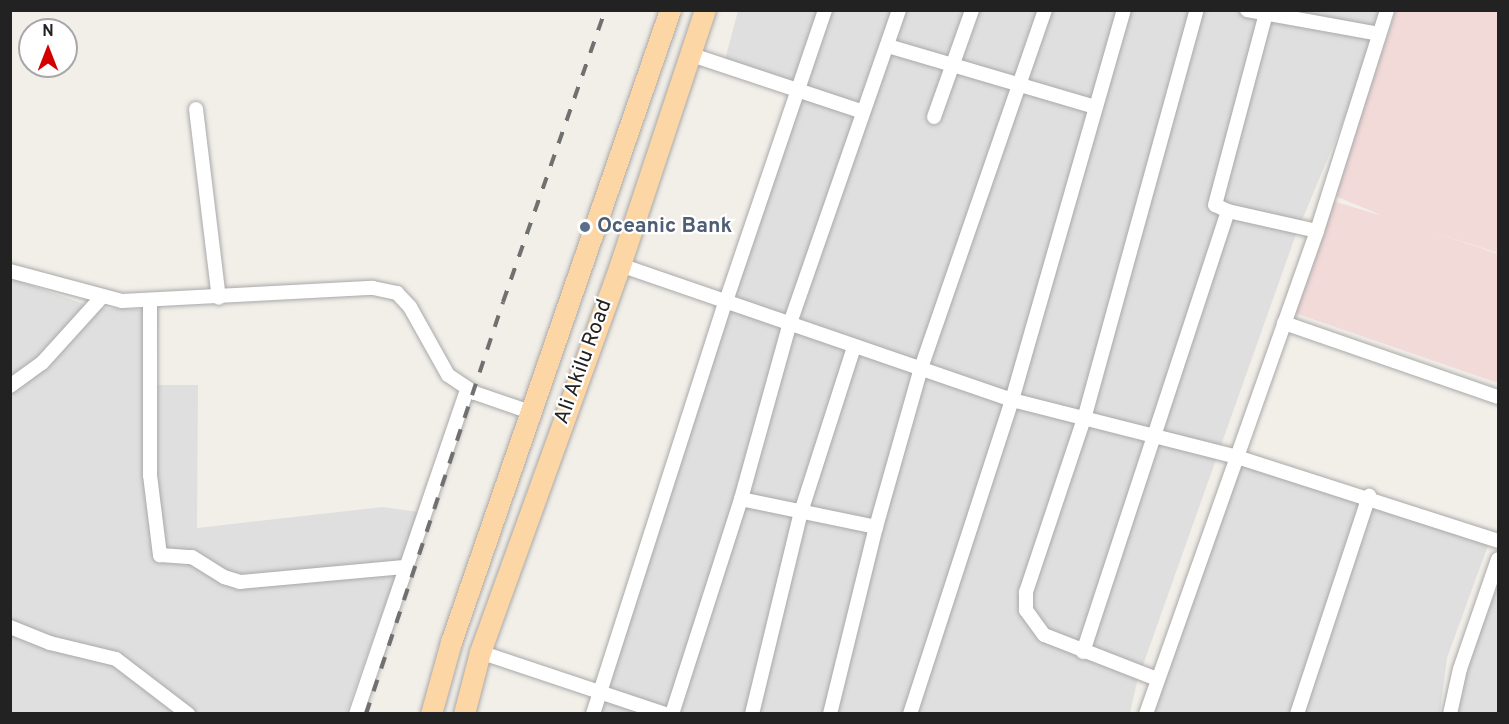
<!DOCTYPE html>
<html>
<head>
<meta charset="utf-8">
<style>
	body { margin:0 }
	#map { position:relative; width:1509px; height:724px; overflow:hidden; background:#f2efe9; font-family:Overpass,sans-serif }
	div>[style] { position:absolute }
	.residential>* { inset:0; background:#e0dfdf }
	.commercial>* { inset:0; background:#f2dad9 }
	.roads { filter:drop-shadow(0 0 2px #a9a9a9) drop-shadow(0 0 2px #a9a9a9) }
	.minor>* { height:14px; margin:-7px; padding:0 7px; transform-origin:7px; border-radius:7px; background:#fff }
	.primary>* { height:21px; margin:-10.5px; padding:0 10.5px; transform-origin:10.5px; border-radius:10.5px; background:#fcd6a4 }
	.rail>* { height:4px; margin-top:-2px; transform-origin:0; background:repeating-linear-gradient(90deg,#707070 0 12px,transparent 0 24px) }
	.dots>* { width:16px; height:16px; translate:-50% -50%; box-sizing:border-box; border:3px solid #fff; border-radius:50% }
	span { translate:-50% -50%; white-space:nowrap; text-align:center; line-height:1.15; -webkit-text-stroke:4.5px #fff; paint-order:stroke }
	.service-label { font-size:21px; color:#4e5e75; font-weight:700 }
	.left { translate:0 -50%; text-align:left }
	.street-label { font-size:21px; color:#222 }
	.frame { position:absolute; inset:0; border:12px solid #222; pointer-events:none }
	.north { position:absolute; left:18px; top:18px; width:60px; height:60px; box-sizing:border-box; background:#fff; border:2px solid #a7a7a7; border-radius:50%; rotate:0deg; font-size:16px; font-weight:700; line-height:24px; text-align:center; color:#222 }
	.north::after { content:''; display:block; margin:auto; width:21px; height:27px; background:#d40000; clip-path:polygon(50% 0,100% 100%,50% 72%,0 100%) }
</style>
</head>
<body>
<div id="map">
	<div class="residential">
		<div style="clip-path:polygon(738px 11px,1385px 11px,1375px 45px,1295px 237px,1137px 682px,1130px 713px,596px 714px,793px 91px,723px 67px)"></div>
		<div style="clip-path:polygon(11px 278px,95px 308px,159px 310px,156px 385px,198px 385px,197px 528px,383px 507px,419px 512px,346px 713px,11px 714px)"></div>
		<div style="clip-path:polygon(1241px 459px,1490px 540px,1447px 658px,1440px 713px,1152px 714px)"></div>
		<div style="clip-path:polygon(1498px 586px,1498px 713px,1452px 714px,1454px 698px)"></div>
	</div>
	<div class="commercial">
		<div style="clip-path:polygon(1396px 11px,1498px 11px,1498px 253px,1433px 232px,1498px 254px,1498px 383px,1292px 312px,1329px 200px,1383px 216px,1333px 195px)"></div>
	</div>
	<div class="roads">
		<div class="minor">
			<div style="left:1247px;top:10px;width:134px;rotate:10.3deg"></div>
			<div style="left:888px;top:46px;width:216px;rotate:16.4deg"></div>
			<div style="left:689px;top:54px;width:183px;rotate:18.4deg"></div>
			<div style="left:196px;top:109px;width:190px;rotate:83.1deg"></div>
			<div style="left:934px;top:117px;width:114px;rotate:-70.4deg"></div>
			<div style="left:1228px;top:211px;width:14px;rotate:-155deg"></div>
			<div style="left:1215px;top:205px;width:202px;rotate:-75.1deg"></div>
			<div style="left:620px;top:265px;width:415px;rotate:19deg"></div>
			<div style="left:1012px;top:400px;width:229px;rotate:14.2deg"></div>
			<div style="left:1234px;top:456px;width:277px;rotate:17.8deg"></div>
			<div style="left:10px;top:271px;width:116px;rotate:15deg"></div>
			<div style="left:122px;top:301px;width:251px;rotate:-3deg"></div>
			<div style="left:373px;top:288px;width:25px;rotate:12deg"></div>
			<div style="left:397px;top:293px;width:19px;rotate:47deg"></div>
			<div style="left:410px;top:307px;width:78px;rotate:60.8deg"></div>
			<div style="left:448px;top:375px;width:32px;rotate:34deg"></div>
			<div style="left:475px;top:393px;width:58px;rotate:19.1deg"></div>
			<div style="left:150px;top:302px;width:173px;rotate:90deg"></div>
			<div style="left:150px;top:475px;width:81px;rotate:82.9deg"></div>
			<div style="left:160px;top:555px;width:32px;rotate:4deg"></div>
			<div style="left:192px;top:557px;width:38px;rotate:32deg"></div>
			<div style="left:224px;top:577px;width:17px;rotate:17deg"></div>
			<div style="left:240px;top:582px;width:166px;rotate:-5.2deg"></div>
			<div style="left:1284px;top:323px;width:226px;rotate:19.1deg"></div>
			<div style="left:10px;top:386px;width:39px;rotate:-36deg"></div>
			<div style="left:42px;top:363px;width:88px;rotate:-47.8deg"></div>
			<div style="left:741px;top:499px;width:138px;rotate:11.7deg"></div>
			<div style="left:10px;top:627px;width:43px;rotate:21.8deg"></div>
			<div style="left:50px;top:643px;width:68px;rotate:13.6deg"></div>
			<div style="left:116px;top:659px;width:91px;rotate:37.4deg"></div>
			<div style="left:480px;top:652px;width:195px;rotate:18.5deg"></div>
			<div style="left:1083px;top:652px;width:464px;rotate:-71.8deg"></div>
			<div style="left:1228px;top:211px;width:91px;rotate:12.7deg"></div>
			<div style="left:1157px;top:679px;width:121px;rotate:-158.7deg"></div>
			<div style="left:1044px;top:635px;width:31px;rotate:-126deg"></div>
			<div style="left:1026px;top:610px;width:18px;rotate:-90deg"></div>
			<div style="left:1026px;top:592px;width:182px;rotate:-71.5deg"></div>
			<div style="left:1084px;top:419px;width:424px;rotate:-74.6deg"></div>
			<div style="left:356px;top:714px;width:342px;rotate:-71.1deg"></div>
			<div style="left:593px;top:714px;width:431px;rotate:-72.2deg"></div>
			<div style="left:725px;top:304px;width:311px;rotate:-71.2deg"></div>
			<div style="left:672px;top:714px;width:226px;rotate:-72.2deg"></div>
			<div style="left:741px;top:499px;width:180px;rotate:-74.5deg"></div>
			<div style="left:789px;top:326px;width:335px;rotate:-70.8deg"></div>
			<div style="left:752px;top:714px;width:208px;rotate:-76.4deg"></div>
			<div style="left:801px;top:512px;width:173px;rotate:-72.2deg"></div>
			<div style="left:830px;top:714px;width:193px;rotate:-76.2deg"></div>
			<div style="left:876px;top:527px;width:165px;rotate:-74.2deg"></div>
			<div style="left:921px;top:368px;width:379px;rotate:-70.9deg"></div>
			<div style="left:910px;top:714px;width:330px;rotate:-72deg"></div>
			<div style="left:1012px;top:400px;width:406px;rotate:-74deg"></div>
			<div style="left:1146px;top:714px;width:512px;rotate:-70.5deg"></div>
			<div style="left:1317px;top:231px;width:232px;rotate:-72.4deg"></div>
			<div style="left:1297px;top:714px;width:230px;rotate:-71.7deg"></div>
			<div style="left:1450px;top:714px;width:46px;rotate:-77.5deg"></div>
			<div style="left:1460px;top:669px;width:116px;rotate:-70.9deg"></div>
		</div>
		<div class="primary">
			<div style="left:431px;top:714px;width:75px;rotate:-74.5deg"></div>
			<div style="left:451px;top:642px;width:669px;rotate:-70.89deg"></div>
			<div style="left:464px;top:714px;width:64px;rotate:-75.5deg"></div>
			<div style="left:480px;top:652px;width:412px;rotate:-70.1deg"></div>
			<div style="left:620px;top:265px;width:269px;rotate:-71.6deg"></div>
		</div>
	</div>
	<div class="rail">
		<div style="left:366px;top:714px;width:434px;rotate:-71.6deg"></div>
		<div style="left:503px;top:302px;width:309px;rotate:-70.7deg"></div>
	</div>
	<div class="dots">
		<div style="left:585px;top:227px;background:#5c6f8a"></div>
	</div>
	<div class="service-label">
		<span class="left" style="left:597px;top:227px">Oceanic Bank</span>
	</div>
	<div class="street-label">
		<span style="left:584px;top:362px;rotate:-70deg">Ali Akilu Road</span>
	</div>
	<div class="frame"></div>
	<div class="north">N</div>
</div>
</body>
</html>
